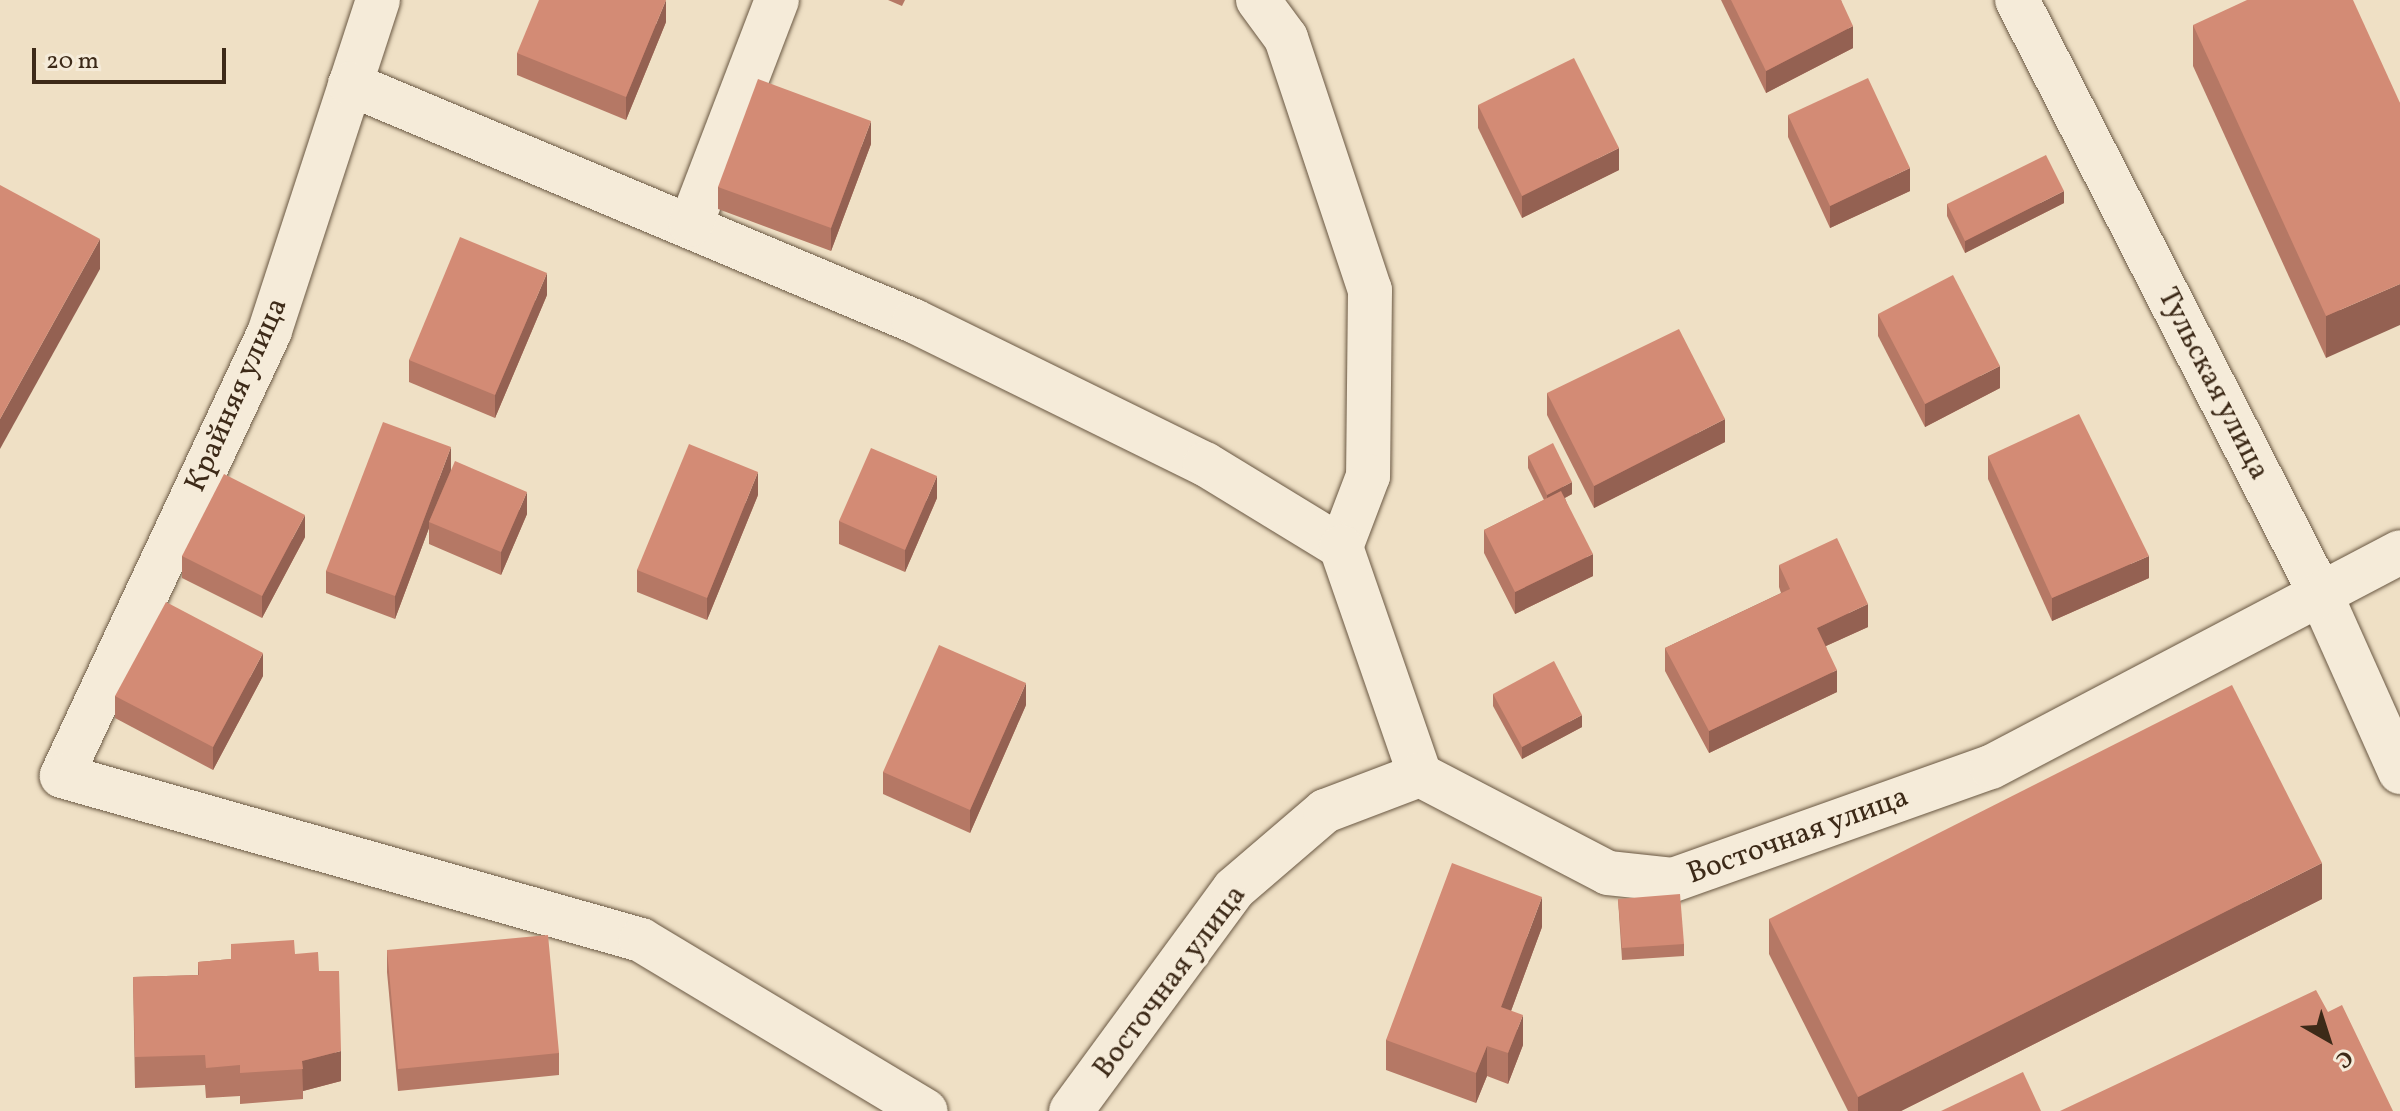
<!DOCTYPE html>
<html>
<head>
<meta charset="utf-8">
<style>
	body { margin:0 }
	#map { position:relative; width:2400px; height:1111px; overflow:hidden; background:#efe0c5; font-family:Vollkorn,serif }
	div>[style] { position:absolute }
	.roads { filter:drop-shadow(0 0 2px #6a5843) drop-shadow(0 0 2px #6a5843) }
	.minor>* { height:44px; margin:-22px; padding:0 22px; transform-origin:22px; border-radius:22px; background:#f5ebd9 }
	.wall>* { inset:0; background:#b57865 }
	.shaded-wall>* { inset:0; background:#946152 }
	.building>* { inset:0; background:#d38b75 }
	span { translate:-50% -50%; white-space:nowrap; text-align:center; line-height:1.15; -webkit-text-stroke:8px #f5ebd9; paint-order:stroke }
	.street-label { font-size:30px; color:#3d2a18 }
	.north { position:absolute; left:2288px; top:999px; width:80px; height:80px; -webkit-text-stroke:6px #f5ebd9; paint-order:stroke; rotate:141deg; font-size:22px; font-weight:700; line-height:32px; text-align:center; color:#3d2a18 }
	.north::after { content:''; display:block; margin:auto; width:28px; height:36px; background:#3d2a18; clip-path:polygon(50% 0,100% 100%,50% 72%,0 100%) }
	.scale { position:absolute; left:32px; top:48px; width:194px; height:36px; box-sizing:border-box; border:4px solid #3d2a18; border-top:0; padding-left:10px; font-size:24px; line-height:28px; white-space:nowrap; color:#3d2a18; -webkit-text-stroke:6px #f5ebd9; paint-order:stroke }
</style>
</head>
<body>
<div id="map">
	<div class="roads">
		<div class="minor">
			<div style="left:378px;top:0;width:348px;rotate:108.1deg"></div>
			<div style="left:270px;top:331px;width:491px;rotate:115.1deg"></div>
			<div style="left:62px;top:776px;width:602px;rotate:15.81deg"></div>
			<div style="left:641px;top:940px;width:332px;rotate:31deg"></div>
			<div style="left:1258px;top:0;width:47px;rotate:53.6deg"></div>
			<div style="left:1286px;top:38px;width:266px;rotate:71.6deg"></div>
			<div style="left:1370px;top:290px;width:186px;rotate:90.6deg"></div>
			<div style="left:1368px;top:476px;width:76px;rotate:110.8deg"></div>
			<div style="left:2017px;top:0;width:668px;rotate:62.94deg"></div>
			<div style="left:2321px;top:595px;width:194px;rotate:65.9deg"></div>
			<div style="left:350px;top:84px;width:612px;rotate:22.79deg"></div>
			<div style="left:914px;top:321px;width:324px;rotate:26.2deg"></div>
			<div style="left:1205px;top:464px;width:159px;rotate:31.4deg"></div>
			<div style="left:1341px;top:547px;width:241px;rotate:70.9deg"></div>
			<div style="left:691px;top:224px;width:240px;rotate:-69deg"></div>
			<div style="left:1071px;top:1111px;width:275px;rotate:-53.7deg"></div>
			<div style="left:1234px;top:889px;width:120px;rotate:-40.6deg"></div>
			<div style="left:1325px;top:811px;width:102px;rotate:-20.8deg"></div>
			<div style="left:1420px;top:775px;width:212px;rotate:27.5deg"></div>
			<div style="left:1608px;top:873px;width:65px;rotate:6.1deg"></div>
			<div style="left:1673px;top:880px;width:337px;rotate:-19.6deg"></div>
			<div style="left:1991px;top:767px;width:462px;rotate:-27.7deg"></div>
		</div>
	</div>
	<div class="wall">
		<div style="clip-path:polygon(888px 0,905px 0,902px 6px)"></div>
		<div style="clip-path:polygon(1721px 0,1841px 0,1853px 48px,1766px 93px)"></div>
		<div style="clip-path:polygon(666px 22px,626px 120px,517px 75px,517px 53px)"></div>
		<div style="clip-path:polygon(2193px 25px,2400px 103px,2326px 358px,2193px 66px)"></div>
		<div style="clip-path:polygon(1478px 105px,1619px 170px,1522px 218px,1478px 128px)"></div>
		<div style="clip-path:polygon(1788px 115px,1910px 191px,1830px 228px,1788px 137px)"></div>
		<div style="clip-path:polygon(871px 144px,831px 251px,718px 209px,718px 187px)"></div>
		<div style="clip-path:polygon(2064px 203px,1965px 253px,1947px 216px,1947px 204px)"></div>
		<div style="clip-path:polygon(547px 295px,495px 418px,409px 382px,409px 360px)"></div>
		<div style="clip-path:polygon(1878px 314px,2000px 388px,1925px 427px,1878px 336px)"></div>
		<div style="clip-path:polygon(1547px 393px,1725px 442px,1594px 508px,1547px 415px)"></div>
		<div style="clip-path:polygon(1528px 456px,1572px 494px,1565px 498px,1593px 576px,1515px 614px,1484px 553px,1484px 530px,1544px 500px,1528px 468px)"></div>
		<div style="clip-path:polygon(1988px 456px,2149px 578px,2052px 621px,1988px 479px)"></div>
		<div style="clip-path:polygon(451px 470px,527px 514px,501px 575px,429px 544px,429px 528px,395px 619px,326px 593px,326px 571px)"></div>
		<div style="clip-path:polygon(758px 495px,707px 620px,637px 592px,637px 570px)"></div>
		<div style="clip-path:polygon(937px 498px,905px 572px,839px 544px,839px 521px)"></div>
		<div style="clip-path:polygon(305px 537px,262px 618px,182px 578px,182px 556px)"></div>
		<div style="clip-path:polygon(1779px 565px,1868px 627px,1826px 646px,1837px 692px,1709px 753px,1665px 671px,1665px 648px,1781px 593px,1779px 587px)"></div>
		<div style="clip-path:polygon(263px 676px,213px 770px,115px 718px,115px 696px)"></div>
		<div style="clip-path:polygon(1493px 694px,1582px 727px,1522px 759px,1493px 706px)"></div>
		<div style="clip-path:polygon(1026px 705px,970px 833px,883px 794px,883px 772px)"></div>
		<div style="clip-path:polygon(1618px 899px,1684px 944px,1684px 956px,1622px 960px)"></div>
		<div style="clip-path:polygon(2322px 899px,1901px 1111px,1848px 1111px,1769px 954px,1769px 919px)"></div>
		<div style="clip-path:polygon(1542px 927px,1511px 1011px,1523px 1045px,1508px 1084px,1487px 1076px,1476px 1103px,1386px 1070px,1386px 1040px)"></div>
		<div style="clip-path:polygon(231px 944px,295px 954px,319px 971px,341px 1081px,303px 1091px,303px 1099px,240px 1104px,240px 1096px,206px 1098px,205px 1085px,135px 1088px,133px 977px,198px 975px,198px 962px,231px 959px)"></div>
		<div style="clip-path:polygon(387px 950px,559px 1053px,559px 1075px,398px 1091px,387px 972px)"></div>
	</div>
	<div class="shaded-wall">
		<div style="clip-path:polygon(666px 0,666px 22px,626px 120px,626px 97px)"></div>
		<div style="clip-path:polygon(1853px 26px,1853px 48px,1766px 93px,1766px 71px)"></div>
		<div style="clip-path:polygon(871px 121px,871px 144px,831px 251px,831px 228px)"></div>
		<div style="clip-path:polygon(1619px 148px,1619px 170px,1522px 218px,1522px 196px)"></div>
		<div style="clip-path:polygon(1910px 168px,1910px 191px,1830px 228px,1830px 206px)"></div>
		<div style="clip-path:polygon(2064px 191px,2064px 203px,1965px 253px,1965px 241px)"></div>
		<div style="clip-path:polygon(100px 239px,100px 269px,0 449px,0 419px)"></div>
		<div style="clip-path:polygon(547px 273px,547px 295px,495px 418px,495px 395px)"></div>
		<div style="clip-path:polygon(2400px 284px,2400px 325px,2326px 358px,2326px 316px)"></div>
		<div style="clip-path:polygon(2000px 366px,2000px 388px,1925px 427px,1925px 404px)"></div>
		<div style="clip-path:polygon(1725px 419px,1725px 442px,1594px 508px,1594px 486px)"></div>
		<div style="clip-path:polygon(451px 447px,451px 470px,429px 522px,429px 528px,395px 619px,395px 596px)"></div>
		<div style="clip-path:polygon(758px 472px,758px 495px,707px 620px,707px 598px)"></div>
		<div style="clip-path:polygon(937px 476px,937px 498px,905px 572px,905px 550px)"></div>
		<div style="clip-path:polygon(1572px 482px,1572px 494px,1547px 507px,1547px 495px)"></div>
		<div style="clip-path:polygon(527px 492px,527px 514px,501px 575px,501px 552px)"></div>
		<div style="clip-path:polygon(305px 515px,305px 537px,262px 618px,262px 596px)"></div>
		<div style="clip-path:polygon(1593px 554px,1593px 576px,1515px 614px,1515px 592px)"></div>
		<div style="clip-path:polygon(2149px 556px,2149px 578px,2052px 621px,2052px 598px)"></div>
		<div style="clip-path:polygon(1868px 604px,1868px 627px,1817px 650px,1817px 628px)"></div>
		<div style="clip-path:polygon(263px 653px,263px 676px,213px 770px,213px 747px)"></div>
		<div style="clip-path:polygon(1837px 670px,1837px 692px,1709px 753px,1709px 731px)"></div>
		<div style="clip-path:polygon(1026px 683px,1026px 705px,970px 833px,970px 810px)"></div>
		<div style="clip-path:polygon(1582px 715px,1582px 727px,1522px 759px,1522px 747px)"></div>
		<div style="clip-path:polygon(2322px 863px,2322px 899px,1901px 1111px,1858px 1111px,1858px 1097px)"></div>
		<div style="clip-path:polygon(1542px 897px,1542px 927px,1501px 1038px,1501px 1007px)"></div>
		<div style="clip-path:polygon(1523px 1015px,1523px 1045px,1508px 1084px,1508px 1053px)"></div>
		<div style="clip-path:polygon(1487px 1046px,1487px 1076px,1476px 1103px,1476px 1073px)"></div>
		<div style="clip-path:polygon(341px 1051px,341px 1081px,303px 1091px,302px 1061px)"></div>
	</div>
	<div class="building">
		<div style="clip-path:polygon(539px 0,666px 0,626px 97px,517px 53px)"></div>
		<div style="clip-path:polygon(1731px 0,1841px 0,1853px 26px,1766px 71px)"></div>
		<div style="clip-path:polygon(2247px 0,2353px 0,2400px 103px,2400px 284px,2326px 316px,2193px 25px)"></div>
		<div style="clip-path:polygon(1574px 58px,1619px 148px,1522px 196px,1478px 105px)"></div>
		<div style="clip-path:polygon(1868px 78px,1910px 168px,1830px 206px,1788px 115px)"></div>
		<div style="clip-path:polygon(758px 79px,871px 121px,831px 228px,718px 187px)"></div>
		<div style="clip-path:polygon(2046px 155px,2064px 191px,1965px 241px,1947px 204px)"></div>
		<div style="clip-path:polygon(0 185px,100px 239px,0 419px)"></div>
		<div style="clip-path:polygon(460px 237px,547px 273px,495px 395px,409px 360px)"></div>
		<div style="clip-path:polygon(1953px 275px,2000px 366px,1925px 404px,1878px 314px)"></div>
		<div style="clip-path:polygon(1679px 329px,1725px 419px,1594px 486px,1547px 393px)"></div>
		<div style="clip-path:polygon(2079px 414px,2149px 556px,2052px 598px,1988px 456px)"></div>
		<div style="clip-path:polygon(383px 422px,451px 447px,395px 596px,326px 571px)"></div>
		<div style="clip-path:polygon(1553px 443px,1572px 482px,1547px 495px,1528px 456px)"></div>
		<div style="clip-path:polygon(689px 444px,758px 472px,707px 598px,637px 570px)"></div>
		<div style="clip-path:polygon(871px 448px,937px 476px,905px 550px,839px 521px)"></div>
		<div style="clip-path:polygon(455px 461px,527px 492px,501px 552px,429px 522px)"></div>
		<div style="clip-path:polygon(224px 474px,305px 515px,262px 596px,182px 556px)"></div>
		<div style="clip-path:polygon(1561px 491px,1593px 554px,1515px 592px,1484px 530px)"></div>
		<div style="clip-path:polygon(1837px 538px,1868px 604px,1817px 628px,1837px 670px,1709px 731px,1665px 648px,1790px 589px,1779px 565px)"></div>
		<div style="clip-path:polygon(166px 602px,263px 653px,213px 747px,115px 696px)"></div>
		<div style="clip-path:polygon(939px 645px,1026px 683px,970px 810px,883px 772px)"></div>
		<div style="clip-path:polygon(1554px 661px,1582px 715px,1522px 747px,1493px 694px)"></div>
		<div style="clip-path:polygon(2232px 685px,2322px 863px,1858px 1097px,1769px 919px)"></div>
		<div style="clip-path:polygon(1452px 863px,1542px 897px,1501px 1007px,1523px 1015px,1508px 1053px,1487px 1046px,1476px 1073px,1386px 1040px)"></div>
		<div style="clip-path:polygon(1680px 894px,1684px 944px,1622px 948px,1618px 899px)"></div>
		<div style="clip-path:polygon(548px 935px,559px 1053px,398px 1069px,387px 950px)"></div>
		<div style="clip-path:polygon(294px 940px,295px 954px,318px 952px,319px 971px,339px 971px,341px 1051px,302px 1061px,303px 1069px,240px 1073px,240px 1065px,206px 1068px,205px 1055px,135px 1057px,133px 977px,199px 975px,198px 962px,231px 959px,231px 944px)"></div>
		<div style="clip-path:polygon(2316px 990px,2328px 1012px,2342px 1005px,2393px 1111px,2060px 1111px)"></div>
		<div style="clip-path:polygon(2023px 1072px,2041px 1111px,1941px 1111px)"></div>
	</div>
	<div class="street-label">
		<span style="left:2213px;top:384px;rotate:63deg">Тульская улица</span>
		<span style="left:237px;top:395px;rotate:-66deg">Крайняя улица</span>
		<span style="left:1798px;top:836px;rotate:-20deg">Восточная улица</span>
		<span style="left:1170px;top:982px;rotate:-53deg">Восточная улица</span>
	</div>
	<div class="north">С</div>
	<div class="scale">20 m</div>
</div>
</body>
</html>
